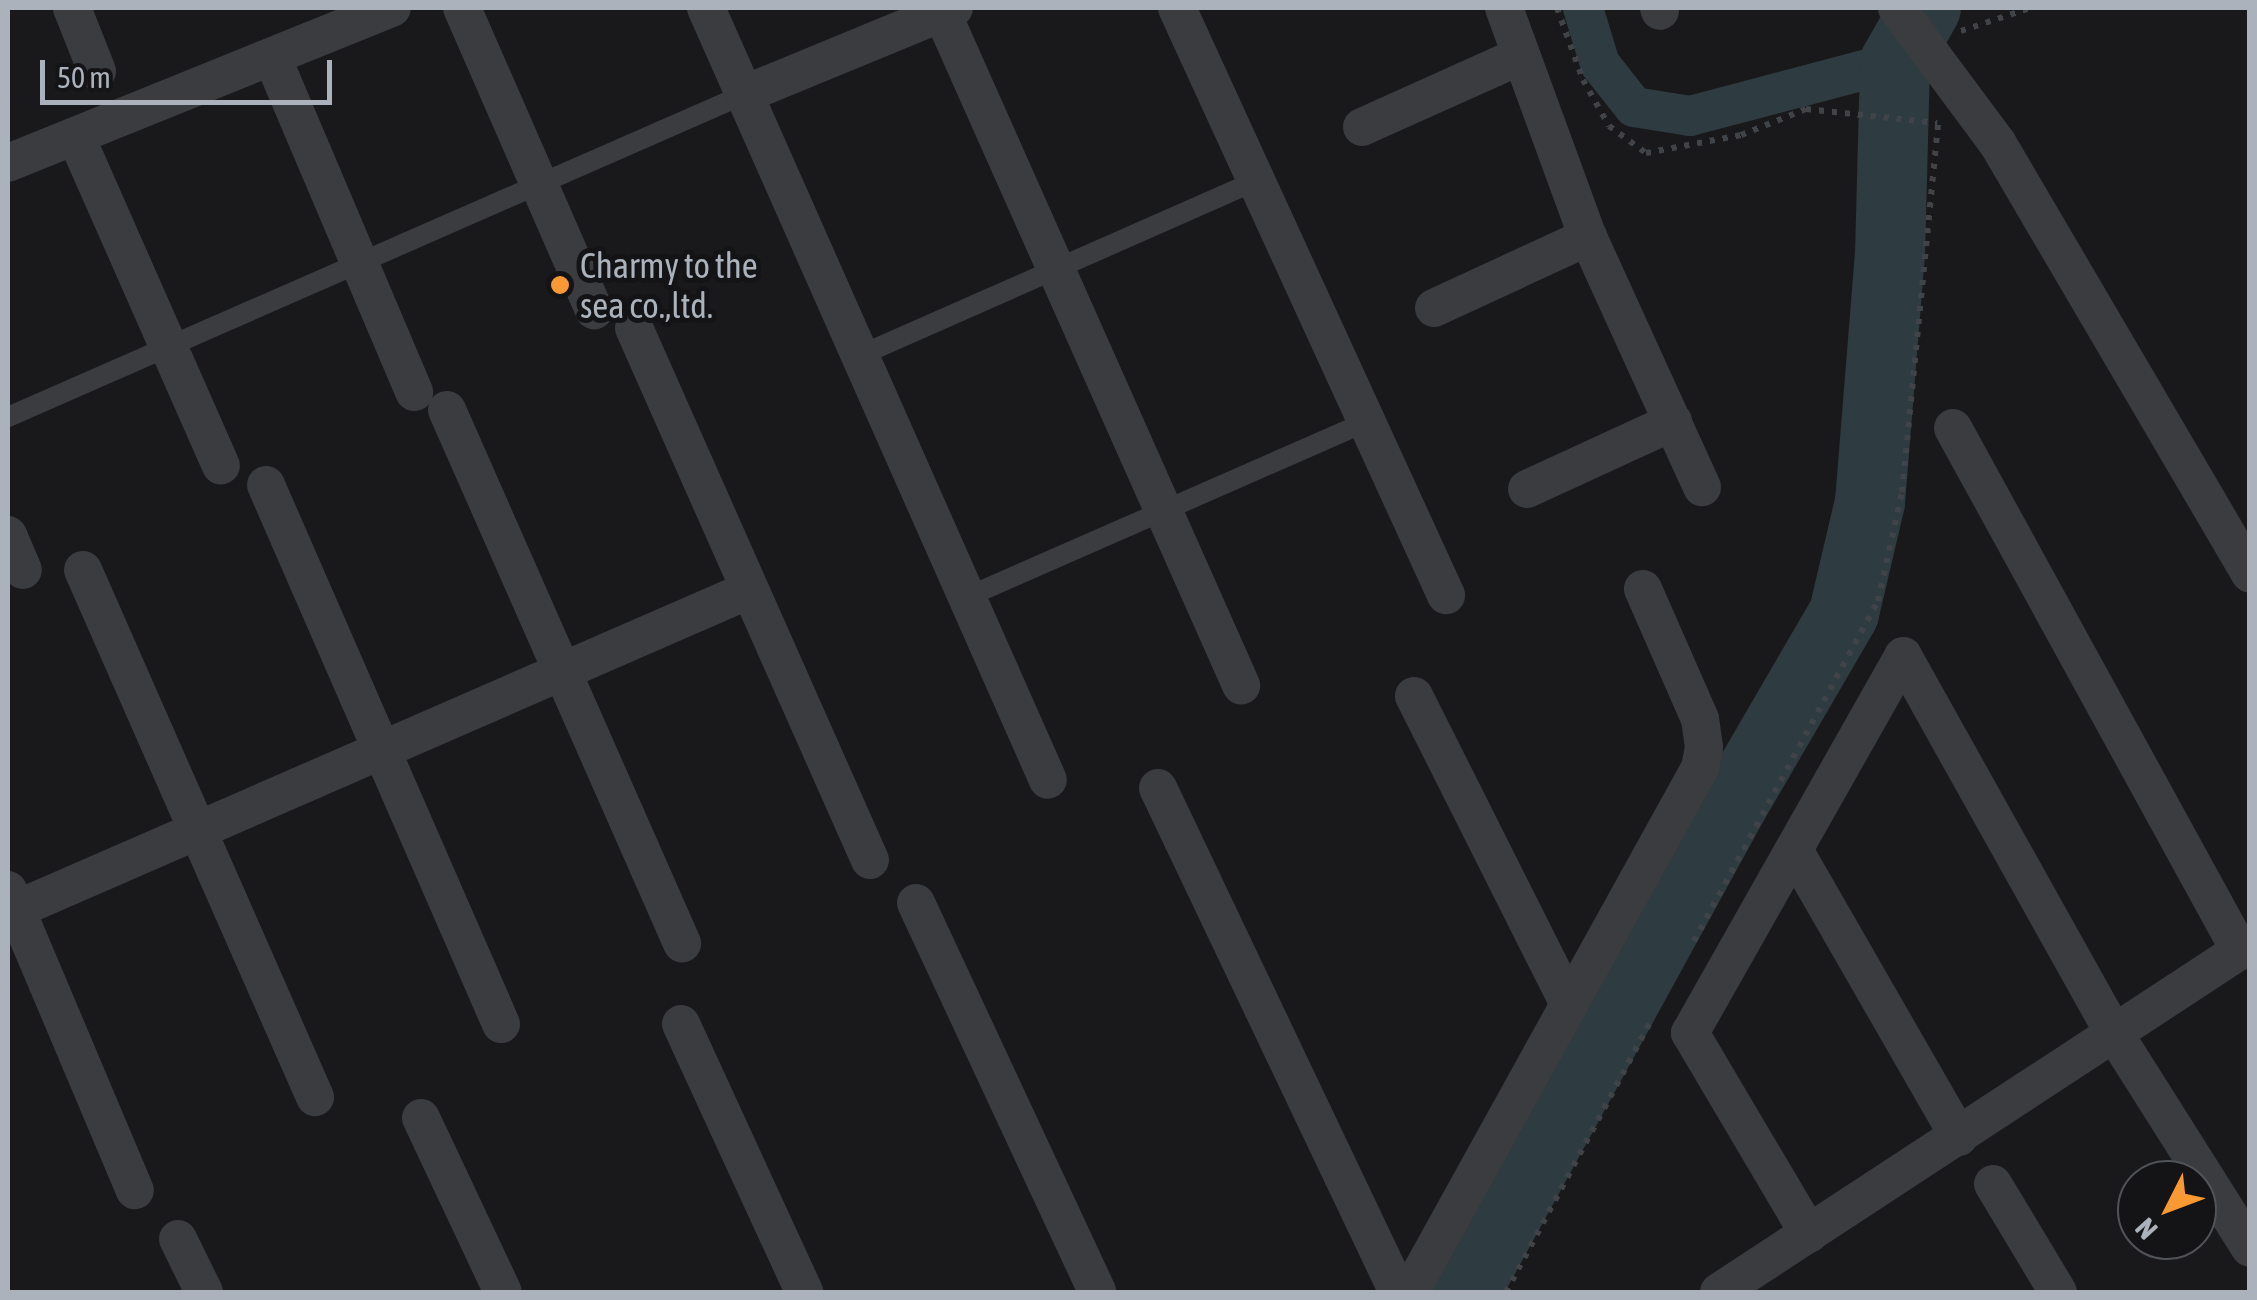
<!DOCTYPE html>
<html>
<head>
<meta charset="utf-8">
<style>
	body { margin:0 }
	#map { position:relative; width:2257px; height:1300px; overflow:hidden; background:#19191b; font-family:"Asap Condensed",sans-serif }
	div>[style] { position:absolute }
	.canal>* { height:40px; margin:-20px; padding:0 20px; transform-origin:20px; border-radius:20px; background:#2e3b40 }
	.river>* { height:70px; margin:-35px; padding:0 35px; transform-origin:35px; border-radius:35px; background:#2e3b40 }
	.path>* { height:6px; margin-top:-3px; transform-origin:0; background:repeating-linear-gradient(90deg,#404347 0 5px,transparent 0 13px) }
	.service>* { height:20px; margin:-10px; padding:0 10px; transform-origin:10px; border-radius:10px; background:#3a3c40 }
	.minor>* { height:38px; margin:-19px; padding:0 19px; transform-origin:19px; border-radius:19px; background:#3a3c40 }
	.minor-bridge>* { height:38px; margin:-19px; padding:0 19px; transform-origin:19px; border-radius:19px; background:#3a3c40 }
	.dots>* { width:28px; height:28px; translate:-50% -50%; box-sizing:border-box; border:5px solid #141416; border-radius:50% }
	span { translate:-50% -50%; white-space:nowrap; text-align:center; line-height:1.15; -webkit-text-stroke:10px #141416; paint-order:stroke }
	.poi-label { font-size:35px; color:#abb2bb }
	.left { translate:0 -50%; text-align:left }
	.frame { position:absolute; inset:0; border:10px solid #abb2bb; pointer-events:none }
	.north { position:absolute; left:2117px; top:1160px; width:100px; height:100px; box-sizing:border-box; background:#141416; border:2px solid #505358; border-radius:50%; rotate:228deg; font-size:28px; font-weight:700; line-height:40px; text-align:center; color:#abb2bb }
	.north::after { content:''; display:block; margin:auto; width:35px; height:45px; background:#f89934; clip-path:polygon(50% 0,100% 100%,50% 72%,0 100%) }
	.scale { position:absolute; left:40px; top:60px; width:292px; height:45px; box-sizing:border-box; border:5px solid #abb2bb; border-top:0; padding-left:12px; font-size:30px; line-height:35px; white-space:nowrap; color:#abb2bb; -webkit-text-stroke:8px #141416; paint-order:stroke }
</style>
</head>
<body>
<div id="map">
	<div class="canal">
		<div style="left:1583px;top:8px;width:59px;rotate:73.1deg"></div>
		<div style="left:1600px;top:64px;width:55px;rotate:51.7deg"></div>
		<div style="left:1634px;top:107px;width:57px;rotate:9.1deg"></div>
		<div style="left:1690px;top:116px;width:212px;rotate:-14.8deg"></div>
	</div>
	<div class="river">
		<div style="left:1465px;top:1292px;width:557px;rotate:-61.23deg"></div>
		<div style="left:1733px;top:804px;width:221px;rotate:-59.8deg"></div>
		<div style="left:1844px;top:613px;width:114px;rotate:-76.8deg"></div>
		<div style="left:1870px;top:502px;width:248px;rotate:-85.4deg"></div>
		<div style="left:1890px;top:255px;width:193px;rotate:-88.5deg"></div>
		<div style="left:1895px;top:62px;width:62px;rotate:-60.1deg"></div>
	</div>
	<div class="path">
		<div style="left:1557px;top:8px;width:77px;rotate:70.1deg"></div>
		<div style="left:1583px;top:80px;width:53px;rotate:60.5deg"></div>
		<div style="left:1609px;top:126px;width:46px;rotate:36.1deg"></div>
		<div style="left:1646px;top:153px;width:97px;rotate:-10.7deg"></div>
		<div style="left:1741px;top:135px;width:70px;rotate:-21.8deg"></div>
		<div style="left:1806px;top:109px;width:132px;rotate:6.1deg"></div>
		<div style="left:1961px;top:31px;width:73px;rotate:-18.4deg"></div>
		<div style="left:1694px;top:941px;width:387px;rotate:-61.6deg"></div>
		<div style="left:1878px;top:601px;width:112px;rotate:-77.6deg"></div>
		<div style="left:1902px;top:492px;width:369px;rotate:-84.4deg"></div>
		<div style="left:1506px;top:1292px;width:310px;rotate:-61.9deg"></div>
	</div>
	<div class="service">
		<div style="left:861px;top:355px;width:432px;rotate:-23.8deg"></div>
		<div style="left:8px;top:417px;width:805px;rotate:-23.67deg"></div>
		<div style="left:967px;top:597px;width:437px;rotate:-23.7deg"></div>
	</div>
	<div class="minor">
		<div style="left:72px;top:8px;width:68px;rotate:68.4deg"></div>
		<div style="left:462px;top:8px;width:330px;rotate:66.4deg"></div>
		<div style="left:706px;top:8px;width:844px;rotate:66.11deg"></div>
		<div style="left:1177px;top:8px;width:646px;rotate:65.38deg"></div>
		<div style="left:1504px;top:8px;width:244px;rotate:69.9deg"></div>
		<div style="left:1588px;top:237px;width:275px;rotate:65.5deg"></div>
		<div style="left:1659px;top:8px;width:3px;rotate:72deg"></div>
		<div style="left:942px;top:13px;width:736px;rotate:66.01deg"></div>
		<div style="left:272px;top:57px;width:364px;rotate:67deg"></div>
		<div style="left:745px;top:94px;width:226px;rotate:-22.4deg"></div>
		<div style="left:1362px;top:127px;width:173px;rotate:-24.2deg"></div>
		<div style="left:76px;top:137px;width:359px;rotate:66.2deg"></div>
		<div style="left:1998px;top:144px;width:498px;rotate:59.6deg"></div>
		<div style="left:8px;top:163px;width:414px;rotate:-22deg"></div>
		<div style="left:1434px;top:308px;width:170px;rotate:-24.8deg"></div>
		<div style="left:634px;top:328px;width:582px;rotate:66.08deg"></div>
		<div style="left:447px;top:410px;width:583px;rotate:66.21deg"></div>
		<div style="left:1953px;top:428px;width:597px;rotate:61.24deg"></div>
		<div style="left:266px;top:485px;width:588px;rotate:66.44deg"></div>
		<div style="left:1527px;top:489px;width:161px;rotate:-24.7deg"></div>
		<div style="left:8px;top:535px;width:38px;rotate:67deg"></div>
		<div style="left:83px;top:570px;width:576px;rotate:66.24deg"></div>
		<div style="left:1414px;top:696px;width:343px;rotate:63.3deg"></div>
		<div style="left:1158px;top:788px;width:558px;rotate:64.54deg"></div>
		<div style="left:1794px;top:850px;width:331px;rotate:60.1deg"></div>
		<div style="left:8px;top:890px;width:326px;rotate:67.1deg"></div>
		<div style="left:916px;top:903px;width:429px;rotate:65deg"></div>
		<div style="left:8px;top:913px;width:808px;rotate:-23.55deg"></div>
		<div style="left:681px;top:1024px;width:295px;rotate:65.3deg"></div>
		<div style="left:421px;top:1118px;width:192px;rotate:64.8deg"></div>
		<div style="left:1993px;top:1184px;width:126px;rotate:59deg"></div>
		<div style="left:1809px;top:1234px;width:234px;rotate:-120.6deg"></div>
		<div style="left:1690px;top:1033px;width:433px;rotate:-60.5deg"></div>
		<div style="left:1903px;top:656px;width:432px;rotate:60.8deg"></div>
		<div style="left:2114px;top:1033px;width:254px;rotate:57.7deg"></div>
		<div style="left:178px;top:1239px;width:59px;rotate:63.9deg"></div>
		<div style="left:1410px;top:1292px;width:599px;rotate:-61.04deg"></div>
		<div style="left:1700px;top:768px;width:21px;rotate:-79deg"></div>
		<div style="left:1704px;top:747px;width:28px;rotate:-98deg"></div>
		<div style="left:1700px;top:719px;width:142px;rotate:-113.7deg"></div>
		<div style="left:1719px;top:1292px;width:635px;rotate:-33.24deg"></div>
	</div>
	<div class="minor-bridge">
		<div style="left:1897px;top:8px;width:169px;rotate:53.4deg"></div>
	</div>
	<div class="dots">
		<div style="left:560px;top:285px;background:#f89934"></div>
	</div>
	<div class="poi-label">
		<span class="left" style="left:580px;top:285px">Charmy to the<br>sea co.,ltd.</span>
	</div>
	<div class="frame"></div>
	<div class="north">N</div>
	<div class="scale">50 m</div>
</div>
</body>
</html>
